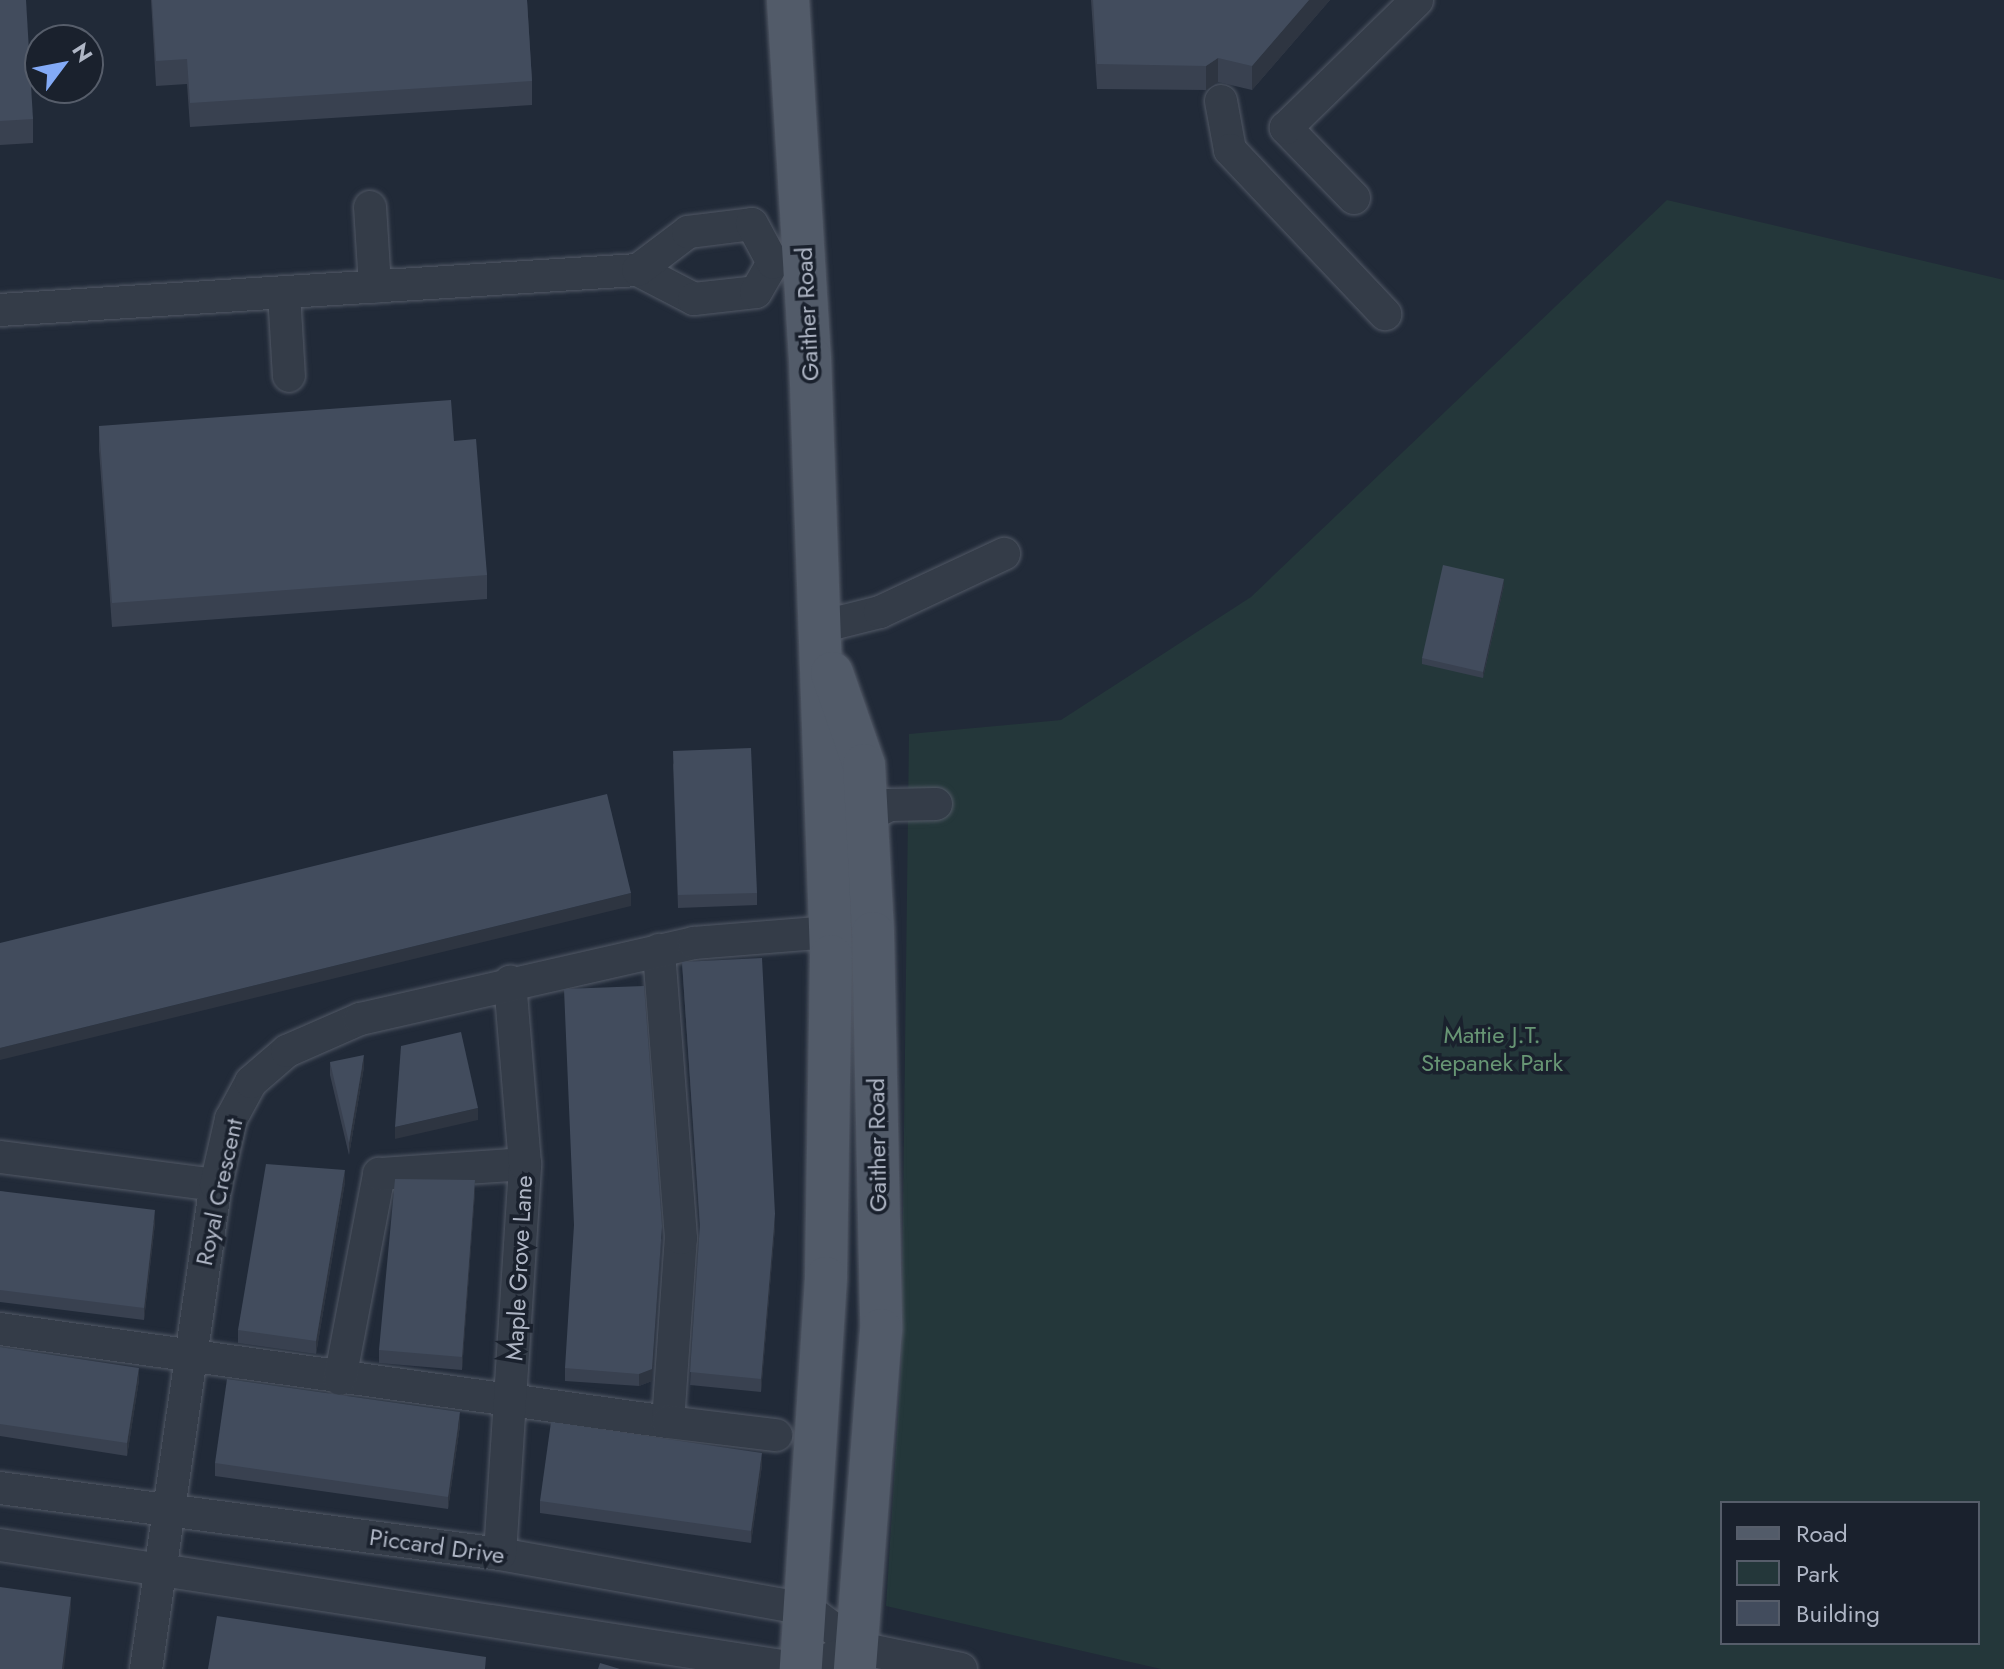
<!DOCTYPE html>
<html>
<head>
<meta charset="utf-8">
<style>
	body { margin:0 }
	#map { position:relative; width:2004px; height:1669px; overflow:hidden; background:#212a38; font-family:Jost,sans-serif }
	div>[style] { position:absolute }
	.green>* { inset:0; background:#24373a }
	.roads { filter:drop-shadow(0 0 2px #525966) drop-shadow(0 0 2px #525966) }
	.minor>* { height:32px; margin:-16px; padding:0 16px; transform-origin:16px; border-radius:16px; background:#343c48 }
	.major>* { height:42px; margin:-21px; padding:0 21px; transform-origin:21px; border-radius:21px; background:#525b69 }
	.wall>* { inset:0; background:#394150 }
	.shaded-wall>* { inset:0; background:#2e3541 }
	.building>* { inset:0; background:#424c5d }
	span { translate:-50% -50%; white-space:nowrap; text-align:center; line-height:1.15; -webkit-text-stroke:7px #1a212d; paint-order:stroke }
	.street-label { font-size:24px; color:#afb6c5 }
	.park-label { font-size:24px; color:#679574 }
	.legend { position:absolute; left:1720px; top:1501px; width:260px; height:144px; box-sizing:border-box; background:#1a212d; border:2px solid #565d6a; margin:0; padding:10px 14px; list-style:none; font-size:24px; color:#afb6c5 }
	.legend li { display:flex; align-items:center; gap:16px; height:40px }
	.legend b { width:40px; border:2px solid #565d6a }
	.north { position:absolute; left:24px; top:24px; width:80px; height:80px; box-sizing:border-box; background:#1a212d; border:2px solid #565d6a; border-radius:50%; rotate:58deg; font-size:22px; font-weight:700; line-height:32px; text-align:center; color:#afb6c5 }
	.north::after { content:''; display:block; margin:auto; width:28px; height:36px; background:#83aaf6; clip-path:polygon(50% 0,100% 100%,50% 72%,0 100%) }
</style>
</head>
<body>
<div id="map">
	<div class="green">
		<div style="clip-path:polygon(evenodd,1667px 200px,2004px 280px,2004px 1669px,1161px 1669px,886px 1606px,901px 1369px,909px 734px,1061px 720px,1251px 597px,1667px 200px,1722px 1503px,1978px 1503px,1978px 1643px,1722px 1643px,1722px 1503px)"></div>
	</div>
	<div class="roads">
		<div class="minor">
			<div style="left:1221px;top:101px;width:50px;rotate:79.6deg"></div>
			<div style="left:1230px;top:150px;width:226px;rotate:46.6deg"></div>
			<div style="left:1354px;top:198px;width:98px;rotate:-134.2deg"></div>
			<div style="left:1286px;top:128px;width:183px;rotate:-44.3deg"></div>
			<div style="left:370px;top:207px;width:80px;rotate:86.4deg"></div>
			<div style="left:638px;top:270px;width:63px;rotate:27.4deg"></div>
			<div style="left:694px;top:299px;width:62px;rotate:-6.4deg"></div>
			<div style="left:756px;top:292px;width:34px;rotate:-60deg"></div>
			<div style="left:284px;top:293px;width:83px;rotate:86.6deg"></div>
			<div style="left:0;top:310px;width:639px;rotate:-3.59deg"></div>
			<div style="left:638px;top:270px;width:63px;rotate:-37.2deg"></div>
			<div style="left:688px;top:232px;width:64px;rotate:-7.1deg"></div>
			<div style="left:752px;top:224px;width:44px;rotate:61.7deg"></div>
			<div style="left:816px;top:628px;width:66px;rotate:-14deg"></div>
			<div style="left:880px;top:612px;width:137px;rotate:-25.1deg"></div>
			<div style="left:867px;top:816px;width:25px;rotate:-26deg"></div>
			<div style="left:890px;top:805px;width:46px;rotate:-1.2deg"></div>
			<div style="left:0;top:1157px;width:218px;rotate:7.4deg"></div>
			<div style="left:0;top:1329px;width:674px;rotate:7.93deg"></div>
			<div style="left:668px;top:1422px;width:184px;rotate:-86deg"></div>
			<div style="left:681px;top:1238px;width:289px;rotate:-94.4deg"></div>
			<div style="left:340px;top:1379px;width:209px;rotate:-79.2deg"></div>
			<div style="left:379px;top:1174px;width:146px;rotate:-3.9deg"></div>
			<div style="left:668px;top:1422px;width:109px;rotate:6.9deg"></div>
			<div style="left:0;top:1488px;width:504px;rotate:7.52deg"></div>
			<div style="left:500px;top:1554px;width:312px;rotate:10.2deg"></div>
			<div style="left:807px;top:1609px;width:65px;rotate:36.9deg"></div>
			<div style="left:859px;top:1648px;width:104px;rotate:11.6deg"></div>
			<div style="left:0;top:1545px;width:811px;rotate:8.8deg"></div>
			<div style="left:801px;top:1669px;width:62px;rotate:-19.9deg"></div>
			<div style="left:500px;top:1554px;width:391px;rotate:-86.3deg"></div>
			<div style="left:525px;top:1164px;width:183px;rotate:-94.7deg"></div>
			<div style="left:146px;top:1669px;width:489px;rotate:-81.8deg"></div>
			<div style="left:216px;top:1185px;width:68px;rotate:-77.2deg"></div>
			<div style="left:231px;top:1119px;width:42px;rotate:-61.6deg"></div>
			<div style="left:251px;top:1082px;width:48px;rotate:-40.7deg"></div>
			<div style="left:287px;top:1051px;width:80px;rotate:-23.7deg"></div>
			<div style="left:360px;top:1019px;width:343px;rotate:-12.8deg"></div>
			<div style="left:694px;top:943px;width:136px;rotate:-4.6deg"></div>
		</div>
		<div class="major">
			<div style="left:788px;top:0;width:358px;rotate:86.5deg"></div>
			<div style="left:810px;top:357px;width:599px;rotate:87.99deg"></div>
			<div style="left:831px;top:956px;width:322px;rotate:90.9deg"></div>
			<div style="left:826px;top:1278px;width:392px;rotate:93.7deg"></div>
			<div style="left:832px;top:673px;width:97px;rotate:70.8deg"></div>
			<div style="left:864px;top:765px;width:168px;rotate:86.9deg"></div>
			<div style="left:873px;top:933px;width:397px;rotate:88.8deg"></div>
			<div style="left:881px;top:1330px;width:340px;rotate:94.4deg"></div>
		</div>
	</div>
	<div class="wall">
		<div style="clip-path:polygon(0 0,33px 119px,33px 143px,0 145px)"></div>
		<div style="clip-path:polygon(151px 0,527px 0,532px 81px,532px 105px,190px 127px,187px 84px,156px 86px)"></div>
		<div style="clip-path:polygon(1091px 0,1330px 0,1252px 90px,1218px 82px,1206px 90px,1097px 89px)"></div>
		<div style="clip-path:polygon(99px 426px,454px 441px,487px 575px,487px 599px,112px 627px,99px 450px)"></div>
		<div style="clip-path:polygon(1504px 585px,1483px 678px,1422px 664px,1422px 658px)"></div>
		<div style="clip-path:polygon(673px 763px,757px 893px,757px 905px,678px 908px)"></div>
		<div style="clip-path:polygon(682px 962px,775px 1227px,761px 1392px,690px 1385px,700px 1230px)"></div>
		<div style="clip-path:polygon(330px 1062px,364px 1067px,349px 1155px,330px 1075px)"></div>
		<div style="clip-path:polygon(345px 1182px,316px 1354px,238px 1343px,238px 1330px)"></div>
		<div style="clip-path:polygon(0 1191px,155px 1223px,144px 1320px,0 1302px)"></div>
		<div style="clip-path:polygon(475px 1192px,462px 1370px,379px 1363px,379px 1350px)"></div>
		<div style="clip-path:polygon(662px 1238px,652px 1381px,639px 1386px,565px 1381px,565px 1368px)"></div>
		<div style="clip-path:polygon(0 1347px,139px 1380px,127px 1456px,0 1436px)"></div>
		<div style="clip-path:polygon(460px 1425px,448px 1509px,215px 1476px,215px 1463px)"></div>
		<div style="clip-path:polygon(762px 1465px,751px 1543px,540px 1513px,540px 1501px)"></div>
	</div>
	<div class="shaded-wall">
		<div style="clip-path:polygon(1309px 0,1330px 0,1252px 90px,1252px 66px)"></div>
		<div style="clip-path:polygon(1218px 58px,1218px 82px,1206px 90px,1206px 66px)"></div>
		<div style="clip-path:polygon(1504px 579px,1504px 585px,1483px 678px,1483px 672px)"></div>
		<div style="clip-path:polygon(631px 893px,631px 906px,0 1060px,0 1048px)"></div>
		<div style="clip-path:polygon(364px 1055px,364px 1067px,349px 1155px,349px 1143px)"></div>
		<div style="clip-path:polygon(478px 1108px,478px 1120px,395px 1139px,395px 1127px)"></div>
		<div style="clip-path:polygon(345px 1170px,345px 1182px,316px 1354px,316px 1341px)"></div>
		<div style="clip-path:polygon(475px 1180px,475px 1192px,462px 1370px,462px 1357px)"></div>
		<div style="clip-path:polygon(155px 1210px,155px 1223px,144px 1320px,144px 1308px)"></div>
		<div style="clip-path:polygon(775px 1214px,775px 1227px,761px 1392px,761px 1379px)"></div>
		<div style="clip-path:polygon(662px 1226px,652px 1381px,639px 1386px,639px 1374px)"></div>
		<div style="clip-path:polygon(139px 1368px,139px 1380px,127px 1456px,127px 1443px)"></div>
		<div style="clip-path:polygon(460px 1412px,460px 1425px,448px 1509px,448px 1497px)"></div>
		<div style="clip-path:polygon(762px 1453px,762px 1465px,751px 1543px,751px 1531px)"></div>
		<div style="clip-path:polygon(71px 1597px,71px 1610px,64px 1669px,62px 1669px)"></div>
	</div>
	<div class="building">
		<div style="clip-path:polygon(0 0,26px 0,33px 119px,0 121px)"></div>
		<div style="clip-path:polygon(152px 0,527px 0,532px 81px,190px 103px,187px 59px,156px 61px)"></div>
		<div style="clip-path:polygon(1093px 0,1309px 0,1252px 66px,1218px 58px,1206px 66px,1097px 64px)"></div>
		<div style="clip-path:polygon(451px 400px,454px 441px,476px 439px,487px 575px,112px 603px,99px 426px)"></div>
		<div style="clip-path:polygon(1443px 565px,1504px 579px,1483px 672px,1422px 658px)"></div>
		<div style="clip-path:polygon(751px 748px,757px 893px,678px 895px,673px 751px)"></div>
		<div style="clip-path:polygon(607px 794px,631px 893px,0 1048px,0 943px)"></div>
		<div style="clip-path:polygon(762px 958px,775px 1214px,761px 1379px,690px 1372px,700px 1224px,682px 962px)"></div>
		<div style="clip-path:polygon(644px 986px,662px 1226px,652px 1369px,639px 1374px,565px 1368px,574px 1225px,564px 989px)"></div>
		<div style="clip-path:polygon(461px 1032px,478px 1108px,395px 1127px,401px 1046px)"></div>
		<div style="clip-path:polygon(364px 1055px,349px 1143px,330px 1062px)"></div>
		<div style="clip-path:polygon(266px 1164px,345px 1170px,316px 1341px,238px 1330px)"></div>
		<div style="clip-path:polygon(395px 1179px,475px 1180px,462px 1357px,379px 1350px)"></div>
		<div style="clip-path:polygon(0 1191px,155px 1210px,144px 1308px,0 1290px)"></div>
		<div style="clip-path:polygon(0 1347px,139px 1368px,127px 1443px,0 1424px)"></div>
		<div style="clip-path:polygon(227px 1379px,460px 1412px,448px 1497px,215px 1463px)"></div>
		<div style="clip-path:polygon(551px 1422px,762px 1453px,751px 1531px,540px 1501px)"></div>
		<div style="clip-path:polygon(0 1587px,71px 1597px,62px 1669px,0 1669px)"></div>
		<div style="clip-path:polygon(217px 1616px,486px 1657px,485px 1669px,208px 1669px)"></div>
		<div style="clip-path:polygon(600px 1663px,620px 1669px,598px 1669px)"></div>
	</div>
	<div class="street-label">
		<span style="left:807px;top:314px;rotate:-93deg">Gaither Road</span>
		<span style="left:877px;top:1145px;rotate:-91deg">Gaither Road</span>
		<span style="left:219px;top:1192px;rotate:-78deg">Royal Crescent</span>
		<span style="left:519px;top:1268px;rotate:-87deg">Maple Grove Lane</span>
		<span style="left:437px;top:1546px;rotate:8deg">Piccard Drive</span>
	</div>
	<div class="park-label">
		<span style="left:1492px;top:1049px">Mattie J.T.<br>Stepanek Park</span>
	</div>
	<ul class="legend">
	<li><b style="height:10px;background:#525b69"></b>Road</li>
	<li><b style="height:22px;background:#24373a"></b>Park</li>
	<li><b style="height:22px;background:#424c5d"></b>Building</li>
	</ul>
	<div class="north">N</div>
</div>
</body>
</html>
